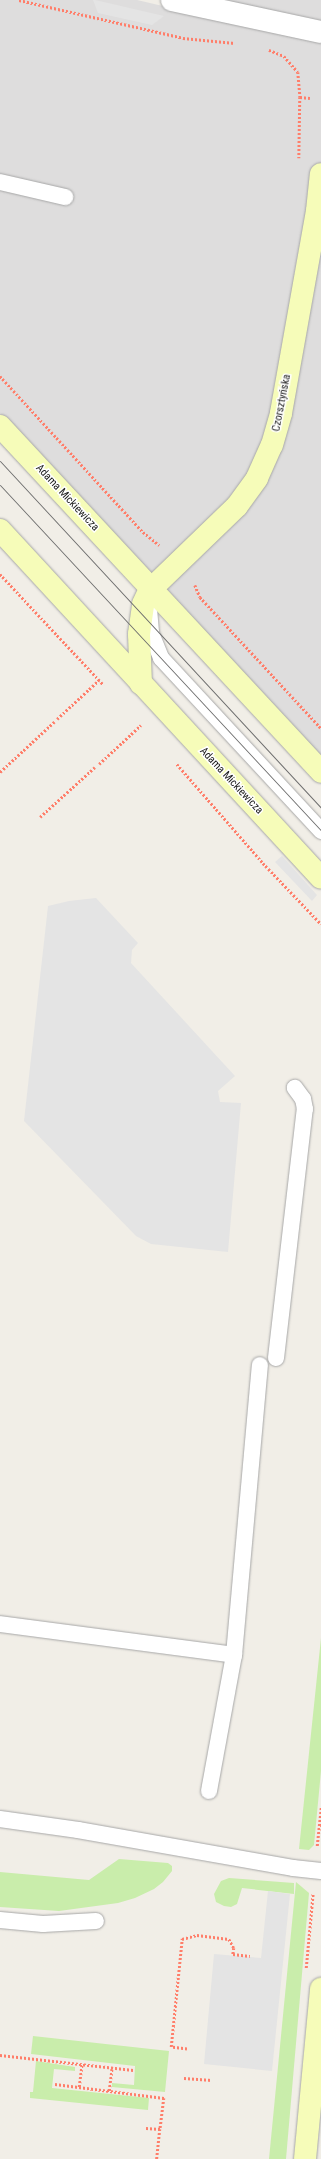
<!DOCTYPE html>
<html>
<head>
<meta charset="utf-8">
<style>
	body { margin:0 }
	#map { position:relative; width:321px; height:2159px; overflow:hidden; background:#f1eee7; font-family:"Roboto Condensed",sans-serif }
	div>[style] { position:absolute }
	.residential>* { inset:0; background:#dedddd }
	.grass>* { inset:0; background:#c9edab }
	.parking>* { inset:0; background:#e4e4e4 }
	.path>* { height:2.5px; margin-top:-1.25px; transform-origin:0; background:repeating-linear-gradient(90deg,#ff7e6a 0 2px,transparent 0 4px) }
	.roads { filter:drop-shadow(0 0 1px #a7a7a7) drop-shadow(0 0 1px #a7a7a7) }
	.lane>* { height:16px; margin:-8px; padding:0 8px; transform-origin:8px; border-radius:8px; background:#fff }
	.street>* { height:22px; margin:-11px; padding:0 11px; transform-origin:11px; border-radius:11px; background:#fff }
	.secondary>* { height:22px; margin:-11px; padding:0 11px; transform-origin:11px; border-radius:11px; background:#f6fcb9 }
	.tram>* { height:1px; margin:-0.5px; padding:0 0.5px; transform-origin:0.5px; border-radius:0.5px; background:#6e6e6e }
	span { translate:-50% -50%; white-space:nowrap; text-align:center; line-height:1.15; -webkit-text-stroke:3px #fff; paint-order:stroke }
	.street-label { font-size:11px; color:#202020 }
</style>
</head>
<body>
<div id="map">
	<div class="residential">
		<div style="clip-path:polygon(0 0,137px 0,321px 43px,321px 761px,0 413px)"></div>
		<div style="clip-path:polygon(215px 0,321px 0,321px 22px)"></div>
	</div>
	<div class="grass">
		<div style="clip-path:polygon(321px 1638px,321px 1771px,314px 1845px,309px 1850px,299px 1849px)"></div>
		<div style="clip-path:polygon(119px 1859px,168px 1863px,172px 1866px,172px 1871px,163px 1882px,154px 1889px,135px 1898px,118px 1903px,59px 1911px,0 1907px,0 1872px,89px 1880px)"></div>
		<div style="clip-path:polygon(229px 1878px,294px 1883px,294px 1894px,242px 1888px,237px 1904px,231px 1907px,224px 1906px,216px 1902px,214px 1894px,221px 1881px)"></div>
		<div style="clip-path:polygon(296px 1882px,309px 1893px,286px 2159px,269px 2159px)"></div>
		<div style="clip-path:polygon(33px 2036px,169px 2051px,165px 2092px,112px 2087px,112px 2083px,134px 2085px,135px 2066px,31px 2054px)"></div>
		<div style="clip-path:polygon(36px 2061px,75px 2067px,75px 2071px,54px 2069px,52px 2088px,149px 2098px,148px 2110px,30px 2098px,30px 2092px,33px 2092px)"></div>
	</div>
	<div class="parking">
		<div style="clip-path:polygon(93px 0,95px 0,164px 16px,152px 25px,98px 13px)"></div>
		<div style="clip-path:polygon(282px 856px,317px 895px,312px 901px,275px 862px)"></div>
		<div style="clip-path:polygon(96px 898px,138px 943px,132px 950px,131px 963px,235px 1076px,218px 1091px,220px 1102px,241px 1103px,228px 1252px,151px 1244px,136px 1236px,24px 1121px,48px 906px,69px 901px)"></div>
		<div style="clip-path:polygon(268px 1891px,290px 1894px,272px 2071px,204px 2064px,214px 1954px,261px 1958px)"></div>
	</div>
	<div class="path">
		<div style="left:19px;top:0;width:168px;rotate:13deg"></div>
		<div style="left:183px;top:38px;width:52px;rotate:5.5deg"></div>
		<div style="left:269px;top:50px;width:16px;rotate:22deg"></div>
		<div style="left:284px;top:56px;width:21px;rotate:49deg"></div>
		<div style="left:298px;top:72px;width:25px;rotate:85deg"></div>
		<div style="left:300px;top:97px;width:61px;rotate:90.9deg"></div>
		<div style="left:300px;top:97px;width:10px;rotate:6deg"></div>
		<div style="left:0;top:376px;width:212px;rotate:47.5deg"></div>
		<div style="left:143px;top:532px;width:21px;rotate:39deg"></div>
		<div style="left:0;top:574px;width:152px;rotate:46.9deg"></div>
		<div style="left:195px;top:585px;width:13px;rotate:67deg"></div>
		<div style="left:200px;top:597px;width:178px;rotate:47.3deg"></div>
		<div style="left:57px;top:719px;width:57px;rotate:-42.9deg"></div>
		<div style="left:99px;top:764px;width:57px;rotate:-42.9deg"></div>
		<div style="left:177px;top:764px;width:131px;rotate:49deg"></div>
		<div style="left:263px;top:863px;width:84px;rotate:46.4deg"></div>
		<div style="left:0;top:772px;width:74px;rotate:-42.8deg"></div>
		<div style="left:40px;top:817px;width:74px;rotate:-42.3deg"></div>
		<div style="left:317px;top:1846px;width:39px;rotate:-84deg"></div>
		<div style="left:306px;top:1968px;width:75px;rotate:-84.7deg"></div>
		<div style="left:187px;top:2049px;width:16px;rotate:-173deg"></div>
		<div style="left:171px;top:2047px;width:109px;rotate:-84.2deg"></div>
		<div style="left:182px;top:1939px;width:16px;rotate:-15deg"></div>
		<div style="left:197px;top:1935px;width:32px;rotate:7deg"></div>
		<div style="left:229px;top:1939px;width:10px;rotate:61deg"></div>
		<div style="left:234px;top:1948px;width:6px;rotate:99deg"></div>
		<div style="left:233px;top:1954px;width:17px;rotate:7deg"></div>
		<div style="left:0;top:2055px;width:134px;rotate:6.4deg"></div>
		<div style="left:184px;top:2078px;width:28px;rotate:4deg"></div>
		<div style="left:55px;top:2084px;width:110px;rotate:7.3deg"></div>
		<div style="left:164px;top:2098px;width:31px;rotate:97deg"></div>
		<div style="left:79px;top:2087px;width:23px;rotate:-83deg"></div>
		<div style="left:109px;top:2091px;width:24px;rotate:-83deg"></div>
		<div style="left:146px;top:2128px;width:14px;rotate:4deg"></div>
		<div style="left:160px;top:2129px;width:30px;rotate:96deg"></div>
	</div>
	<div class="roads">
		<div class="lane">
			<div style="left:0;top:182px;width:67px;rotate:13deg"></div>
			<div style="left:149px;top:609px;width:24px;rotate:85deg"></div>
			<div style="left:151px;top:633px;width:27px;rotate:68deg"></div>
			<div style="left:161px;top:658px;width:236px;rotate:47.2deg"></div>
			<div style="left:276px;top:1358px;width:251px;rotate:-83.4deg"></div>
			<div style="left:305px;top:1109px;width:10px;rotate:-101deg"></div>
			<div style="left:303px;top:1099px;width:14px;rotate:-126deg"></div>
			<div style="left:0;top:1624px;width:236px;rotate:7.5deg"></div>
			<div style="left:209px;top:1791px;width:138px;rotate:-79.6deg"></div>
			<div style="left:234px;top:1655px;width:291px;rotate:-84.9deg"></div>
			<div style="left:0;top:1819px;width:79px;rotate:8deg"></div>
			<div style="left:78px;top:1830px;width:218px;rotate:10deg"></div>
			<div style="left:293px;top:1868px;width:28px;rotate:6deg"></div>
			<div style="left:0;top:1920px;width:43px;rotate:5.3deg"></div>
			<div style="left:43px;top:1924px;width:53px;rotate:-3.2deg"></div>
		</div>
		<div class="street">
			<div style="left:172px;top:0;width:152px;rotate:12.1deg"></div>
		</div>
		<div class="secondary">
			<div style="left:0;top:426px;width:472px;rotate:47.1deg"></div>
			<div style="left:0;top:530px;width:473px;rotate:47.3deg"></div>
			<div style="left:141px;top:684px;width:50px;rotate:-92.3deg"></div>
			<div style="left:139px;top:634px;width:30px;rotate:-82deg"></div>
			<div style="left:143px;top:604px;width:14px;rotate:-65deg"></div>
			<div style="left:149px;top:591px;width:122px;rotate:-44deg"></div>
			<div style="left:237px;top:506px;width:34px;rotate:-54deg"></div>
			<div style="left:257px;top:478px;width:36px;rotate:-66deg"></div>
			<div style="left:272px;top:445px;width:33px;rotate:-74deg"></div>
			<div style="left:281px;top:413px;width:205px;rotate:-79.9deg"></div>
			<div style="left:317px;top:211px;width:37px;rotate:-84deg"></div>
			<div style="left:305px;top:2159px;width:171px;rotate:-84.6deg"></div>
		</div>
	</div>
	<div class="tram">
		<div style="left:0;top:461px;width:473px;rotate:47.2deg"></div>
		<div style="left:0;top:485px;width:472px;rotate:47.1deg"></div>
	</div>
	<div class="street-label">
		<span style="left:282px;top:403px;rotate:-79deg">Czorsztyńska</span>
		<span style="left:67px;top:498px;rotate:47deg">Adama Mickiewicza</span>
		<span style="left:231px;top:781px;rotate:47deg">Adama Mickiewicza</span>
	</div>
</div>
</body>
</html>
